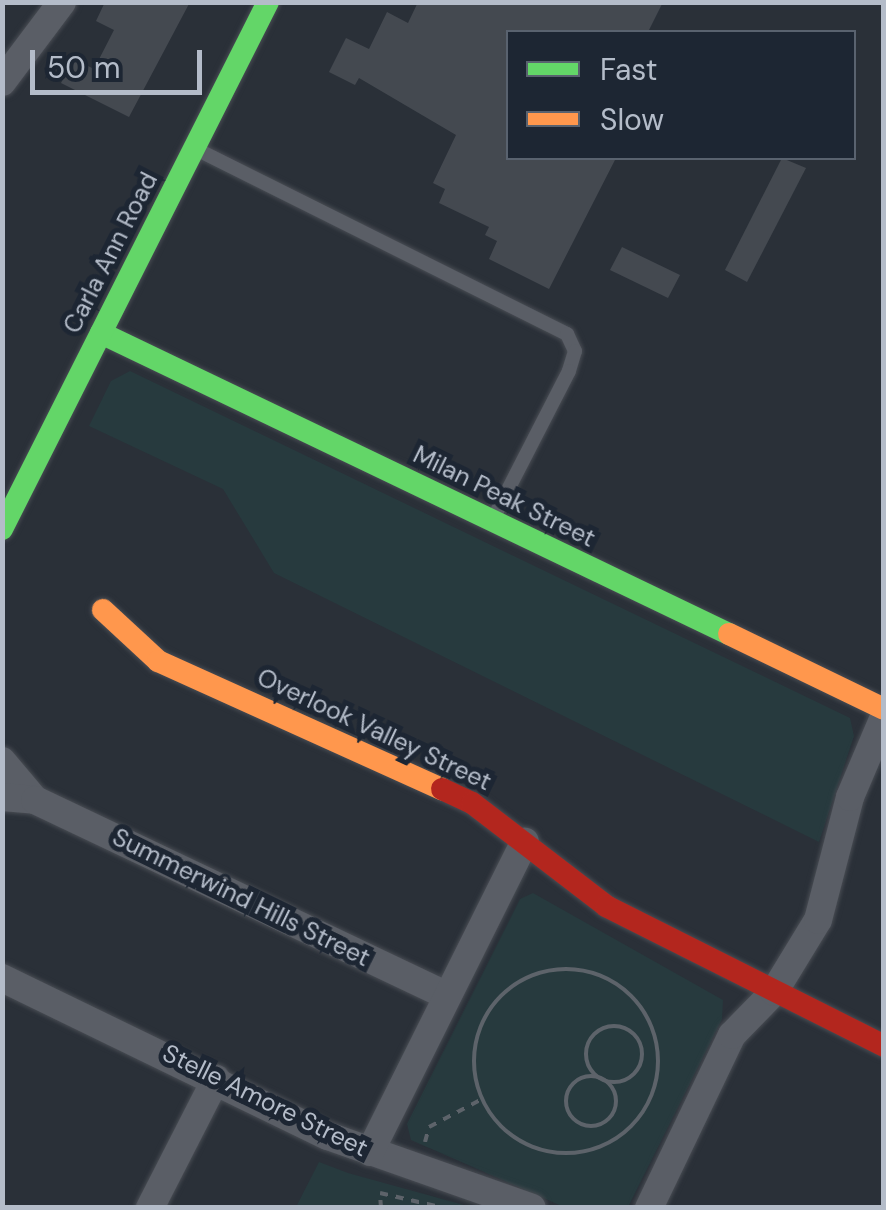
<!DOCTYPE html>
<html>
<head>
<meta charset="utf-8">
<style>
	body { margin:0 }
	#map { position:relative; width:886px; height:1210px; overflow:hidden; background:#2a3038; font-family:"DM Sans",sans-serif }
	div>[style] { position:absolute }
	.green>* { inset:0; background:#273a3e }
	.building>* { inset:0; background:#444950 }
	.path>* { height:4px; margin-top:-2px; transform-origin:0; background:repeating-linear-gradient(90deg,#5d636a 0 8px,transparent 0 16px) }
	.path>.ring { margin:-2px; padding:0; box-sizing:content-box; background:none; border:4px solid #5d636a; border-radius:50% }
	.roads { filter:drop-shadow(0 0 2px #484c53) drop-shadow(0 0 2px #484c53) }
	.lane>* { height:14px; margin:-7px; padding:0 7px; transform-origin:7px; border-radius:7px; background:#5a5e66 }
	.street>* { height:28px; margin:-14px; padding:0 14px; transform-origin:14px; border-radius:14px; background:#5a5e66 }
	.fast>* { height:22px; margin:-11px; padding:0 11px; transform-origin:11px; border-radius:11px; background:#63d668 }
	.slow>* { height:22px; margin:-11px; padding:0 11px; transform-origin:11px; border-radius:11px; background:#ff974d }
	.jam>* { height:22px; margin:-11px; padding:0 11px; transform-origin:11px; border-radius:11px; background:#b3261e }
	span { translate:-50% -50%; white-space:nowrap; text-align:center; line-height:1.15; -webkit-text-stroke:10px #1d2633; paint-order:stroke }
	.street-label { font-size:25px; color:#b4bcc9 }
	.frame { position:absolute; inset:0; border:5px solid #b4bcc9; pointer-events:none }
	.legend { position:absolute; left:506px; top:30px; width:350px; height:130px; box-sizing:border-box; background:#1d2633; border:2px solid #59626f; margin:0; padding:12px 18px; list-style:none; font-size:30px; color:#b4bcc9 }
	.legend li { display:flex; align-items:center; gap:20px; height:50px }
	.legend b { width:50px; border:2px solid #59626f }
	.scale { position:absolute; left:30px; top:50px; width:172px; height:45px; box-sizing:border-box; border:5px solid #b4bcc9; border-top:0; padding-left:12px; font-size:30px; line-height:35px; white-space:nowrap; color:#b4bcc9; -webkit-text-stroke:8px #1d2633; paint-order:stroke }
</style>
</head>
<body>
<div id="map">
	<div class="green">
		<div style="clip-path:polygon(130px 371px,850px 718px,854px 736px,819px 842px,274px 573px,223px 489px,89px 426px,111px 381px)"></div>
		<div style="clip-path:polygon(533px 893px,723px 1000px,722px 1019px,628px 1207px,564px 1207px,411px 1140px,407px 1124px,520px 899px)"></div>
		<div style="clip-path:polygon(319px 1162px,348px 1173px,471px 1207px,296px 1207px)"></div>
	</div>
	<div class="building">
		<div style="clip-path:polygon(105px 2px,190px 2px,129px 117px,61px 83px,74px 59px,94px 69px,114px 30px,96px 21px)"></div>
		<div style="clip-path:polygon(418px 2px,663px 2px,648px 32px,508px 32px,508px 158px,616px 158px,549px 289px,489px 259px,497px 241px,485px 235px,489px 227px,439px 203px,445px 189px,433px 183px,456px 135px,359px 78px,355px 85px,329px 72px,346px 38px,369px 49px,387px 12px,408px 23px)"></div>
		<div style="clip-path:polygon(782px 158px,806px 168px,747px 282px,725px 270px)"></div>
		<div style="clip-path:polygon(622px 247px,680px 275px,668px 298px,610px 270px)"></div>
	</div>
	<div class="path">
		<div class="ring" style="left:474px;top:969px;width:180px;height:180px"></div>
		<div class="ring" style="left:586px;top:1026px;width:52px;height:52px"></div>
		<div class="ring" style="left:566px;top:1076px;width:46px;height:46px"></div>
		<div style="left:425px;top:1142px;width:16px;rotate:-75deg"></div>
		<div style="left:429px;top:1127px;width:60px;rotate:-27.8deg"></div>
		<div style="left:381px;top:1208px;width:15px;rotate:-94deg"></div>
		<div style="left:380px;top:1193px;width:66px;rotate:13.2deg"></div>
	</div>
	<div class="roads">
		<div class="lane">
			<div style="left:196px;top:149px;width:415px;rotate:26.5deg"></div>
			<div style="left:567px;top:334px;width:19px;rotate:65deg"></div>
			<div style="left:575px;top:351px;width:21px;rotate:107deg"></div>
			<div style="left:569px;top:371px;width:164px;rotate:117.2deg"></div>
		</div>
		<div class="street">
			<div style="left:2px;top:82px;width:100px;rotate:-53.1deg"></div>
			<div style="left:2px;top:761px;width:51px;rotate:49.8deg"></div>
			<div style="left:2px;top:797px;width:33px;rotate:5deg"></div>
			<div style="left:35px;top:800px;width:456px;rotate:25.4deg"></div>
			<div style="left:2px;top:978px;width:362px;rotate:25.9deg"></div>
			<div style="left:328px;top:1136px;width:216px;rotate:19.4deg"></div>
			<div style="left:370px;top:1152px;width:347px;rotate:-63.5deg"></div>
			<div style="left:150px;top:1208px;width:145px;rotate:-62.9deg"></div>
			<div style="left:649px;top:1208px;width:192px;rotate:-64.4deg"></div>
			<div style="left:732px;top:1035px;width:60px;rotate:-45.7deg"></div>
			<div style="left:774px;top:992px;width:84px;rotate:-58.6deg"></div>
			<div style="left:818px;top:920px;width:127px;rotate:-75.4deg"></div>
			<div style="left:850px;top:797px;width:87px;rotate:-67deg"></div>
		</div>
		<div class="fast">
			<div style="left:101px;top:333px;width:696px;rotate:25.61deg"></div>
			<div style="left:2px;top:529px;width:590px;rotate:-63.22deg"></div>
		</div>
		<div class="slow">
			<div style="left:103px;top:610px;width:75px;rotate:42.8deg"></div>
			<div style="left:158px;top:661px;width:312px;rotate:24.3deg"></div>
			<div style="left:729px;top:634px;width:172px;rotate:25.8deg"></div>
		</div>
		<div class="jam">
			<div style="left:442px;top:789px;width:33px;rotate:25deg"></div>
			<div style="left:472px;top:803px;width:169px;rotate:37.5deg"></div>
			<div style="left:606px;top:906px;width:311px;rotate:26.7deg"></div>
		</div>
	</div>
	<div class="street-label">
		<span style="left:111px;top:253px;rotate:-63deg">Carla Ann Road</span>
		<span style="left:504px;top:497px;rotate:26deg">Milan Peak Street</span>
		<span style="left:374px;top:730px;rotate:25deg">Overlook Valley Street</span>
		<span style="left:241px;top:898px;rotate:26deg">Summerwind Hills Street</span>
		<span style="left:265px;top:1101px;rotate:26deg">Stelle Amore Street</span>
	</div>
	<div class="frame"></div>
	<ul class="legend">
	<li><b style="height:12px;background:#63d668"></b>Fast</li>
	<li><b style="height:12px;background:#ff974d"></b>Slow</li>
	</ul>
	<div class="scale">50 m</div>
</div>
</body>
</html>
